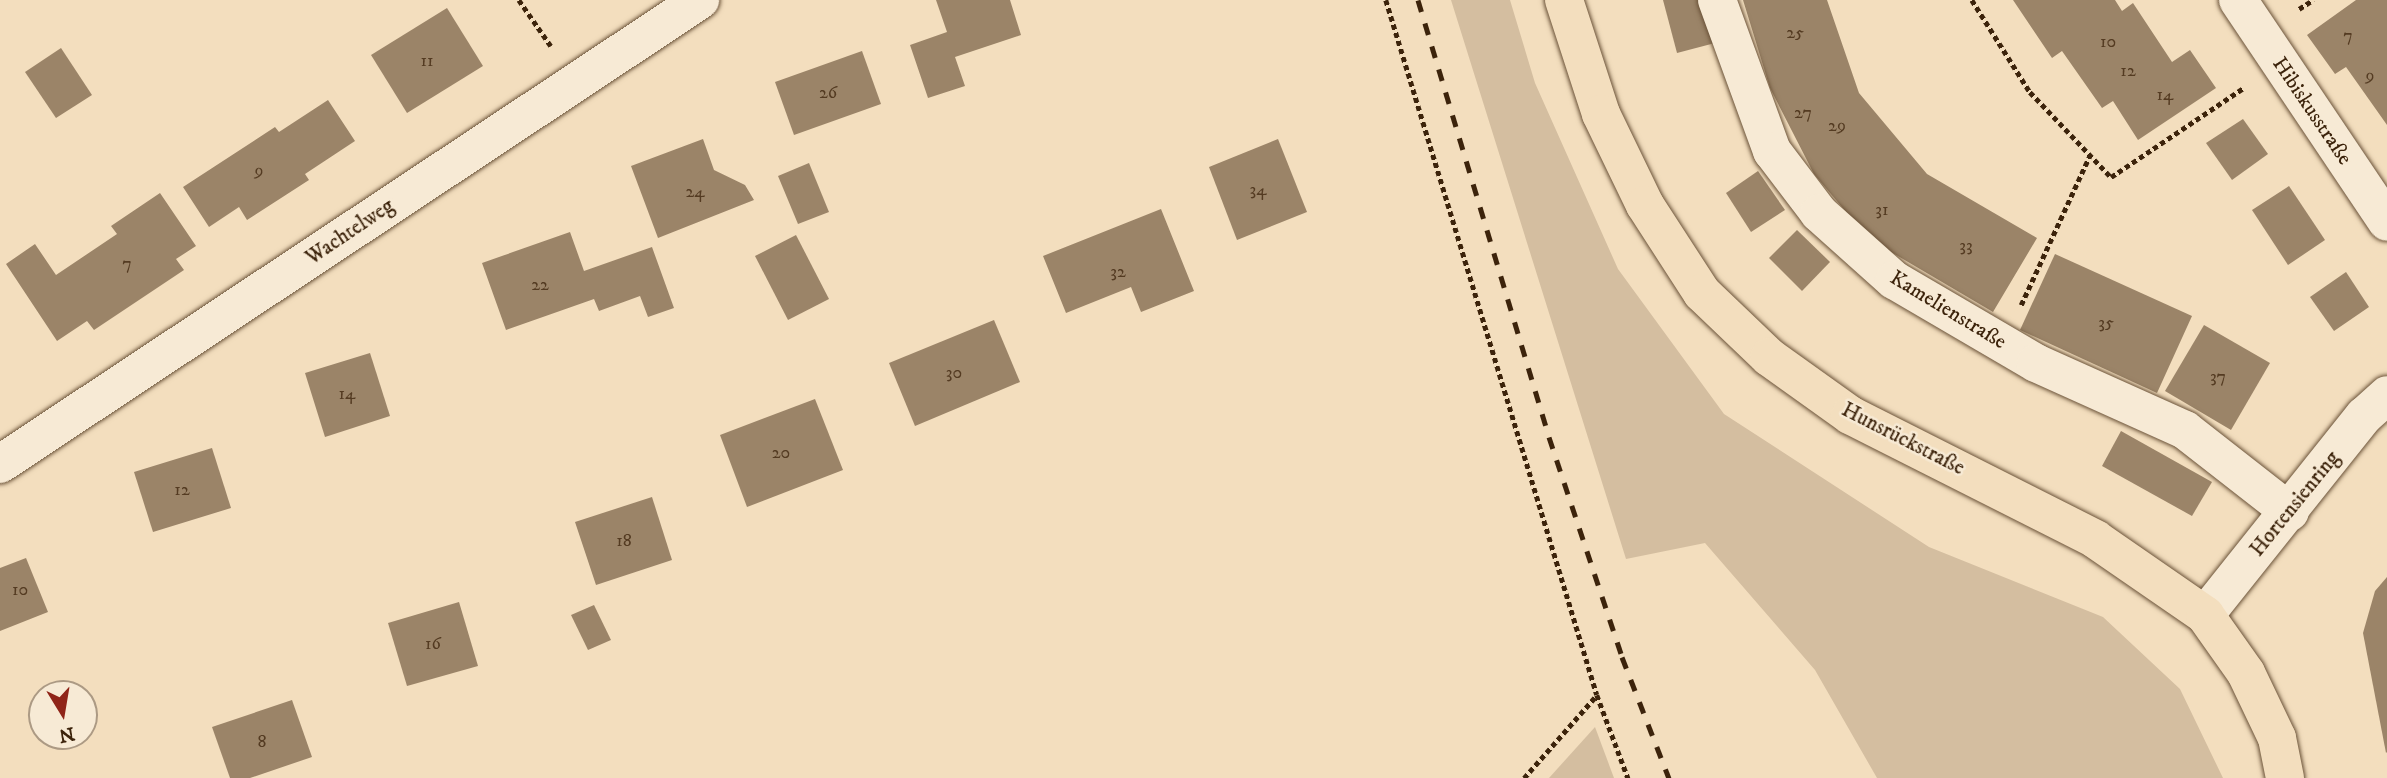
<!DOCTYPE html>
<html>
<head>
<meta charset="utf-8">
<style>
	body { margin:0 }
	#map { position:relative; width:2387px; height:778px; overflow:hidden; background:#f3debe; font-family:"IM FELL DW Pica",serif }
	div>[style] { position:absolute }
	.green>* { inset:0; background:#d4bea0 }
	.building>* { inset:0; background:#9b8468 }
	.path>* { height:4.5px; margin-top:-2.25px; transform-origin:0; background:repeating-linear-gradient(90deg,#3c230b 0 5px,transparent 0 8.5px) }
	.roads { filter:drop-shadow(0 0 2px #6a5238) drop-shadow(0 0 2px #6a5238) }
	.minor>* { height:38px; margin:-19px; padding:0 19px; transform-origin:19px; border-radius:19px; background:#f7ead5 }
	.major>* { height:38px; margin:-19px; padding:0 19px; transform-origin:19px; border-radius:19px; background:#f3debe }
	.rail>* { height:5px; margin-top:-2.5px; transform-origin:0; background:repeating-linear-gradient(90deg,#3c230b 0 12px,transparent 0 24px) }
	span { translate:-50% -50%; white-space:nowrap; text-align:center; line-height:1.15; -webkit-text-stroke:5px #f7ead5; paint-order:stroke }
	.number-label { font-size:18px; color:#543b22 }
	.number-label span { -webkit-text-stroke-width:0 }
	.street-label { font-size:21px; color:#3c230b }
	.north { position:absolute; left:28px; top:680px; width:70px; height:70px; box-sizing:border-box; background:#f7ead5; border:2px solid #ac9a84; border-radius:50%; rotate:169deg; font-size:19px; font-weight:700; line-height:28px; text-align:center; color:#3c230b }
	.north::after { content:''; display:block; margin:auto; width:24px; height:32px; background:#8f2418; clip-path:polygon(50% 0,100% 100%,50% 72%,0 100%) }
</style>
</head>
<body>
<div id="map">
	<div class="green">
		<div style="clip-path:polygon(1451px 0,1510px 0,1535px 83px,1618px 269px,1724px 414px,1929px 547px,2103px 617px,2180px 689px,2223px 778px,1877px 778px,1815px 670px,1705px 543px,1626px 559px)"></div>
		<div style="clip-path:polygon(1595px 727px,1614px 778px,1549px 778px)"></div>
	</div>
	<div class="building">
		<div style="clip-path:polygon(936px 0,1010px 0,1021px 35px,955px 57px,965px 86px,928px 98px,910px 45px,947px 32px)"></div>
		<div style="clip-path:polygon(1663px 0,1704px 0,1715px 43px,1677px 53px)"></div>
		<div style="clip-path:polygon(1743px 0,1827px 0,1859px 93px,1927px 174px,2037px 238px,1993px 312px,1869px 239px,1814px 174px,1770px 88px)"></div>
		<div style="clip-path:polygon(2013px 0,2115px 0,2122px 11px,2133px 3px,2172px 62px,2190px 50px,2216px 88px,2138px 140px,2113px 101px,2102px 108px,2062px 51px,2052px 58px)"></div>
		<div style="clip-path:polygon(2356px 0,2387px 0,2387px 125px,2346px 67px,2335px 74px,2307px 35px)"></div>
		<div style="clip-path:polygon(447px 8px,483px 66px,407px 113px,371px 55px)"></div>
		<div style="clip-path:polygon(61px 48px,92px 95px,56px 118px,25px 72px)"></div>
		<div style="clip-path:polygon(862px 51px,881px 104px,794px 135px,775px 82px)"></div>
		<div style="clip-path:polygon(328px 100px,355px 141px,305px 174px,309px 180px,247px 220px,239px 207px,209px 227px,183px 187px,275px 127px,279px 132px)"></div>
		<div style="clip-path:polygon(2243px 119px,2268px 154px,2232px 180px,2206px 143px)"></div>
		<div style="clip-path:polygon(703px 139px,714px 170px,745px 185px,754px 200px,658px 238px,631px 166px)"></div>
		<div style="clip-path:polygon(1278px 139px,1307px 212px,1237px 240px,1209px 167px)"></div>
		<div style="clip-path:polygon(809px 163px,829px 212px,798px 224px,778px 176px)"></div>
		<div style="clip-path:polygon(1758px 171px,1785px 210px,1751px 232px,1726px 193px)"></div>
		<div style="clip-path:polygon(2289px 186px,2325px 240px,2288px 265px,2252px 210px)"></div>
		<div style="clip-path:polygon(160px 193px,196px 246px,176px 259px,184px 270px,94px 330px,87px 321px,57px 341px,6px 264px,35px 244px,56px 275px,117px 234px,111px 226px)"></div>
		<div style="clip-path:polygon(1161px 209px,1194px 291px,1141px 312px,1131px 287px,1066px 313px,1043px 256px)"></div>
		<div style="clip-path:polygon(1797px 230px,1830px 262px,1802px 291px,1769px 258px)"></div>
		<div style="clip-path:polygon(570px 232px,584px 271px,652px 247px,674px 308px,648px 317px,640px 296px,599px 311px,594px 299px,506px 330px,482px 263px)"></div>
		<div style="clip-path:polygon(796px 235px,829px 299px,788px 320px,755px 256px)"></div>
		<div style="clip-path:polygon(2055px 254px,2192px 316px,2157px 393px,2020px 330px)"></div>
		<div style="clip-path:polygon(2346px 272px,2369px 307px,2334px 331px,2310px 297px)"></div>
		<div style="clip-path:polygon(994px 320px,1020px 382px,915px 426px,889px 363px)"></div>
		<div style="clip-path:polygon(2204px 325px,2270px 363px,2231px 430px,2165px 391px)"></div>
		<div style="clip-path:polygon(370px 353px,390px 416px,325px 437px,305px 373px)"></div>
		<div style="clip-path:polygon(815px 399px,843px 470px,747px 507px,720px 435px)"></div>
		<div style="clip-path:polygon(2121px 431px,2212px 482px,2192px 516px,2102px 466px)"></div>
		<div style="clip-path:polygon(212px 448px,231px 508px,153px 532px,134px 472px)"></div>
		<div style="clip-path:polygon(652px 497px,672px 560px,596px 585px,575px 522px)"></div>
		<div style="clip-path:polygon(26px 558px,48px 612px,0 631px,0 568px)"></div>
		<div style="clip-path:polygon(2387px 577px,2387px 752px,2386px 753px,2363px 633px,2375px 591px)"></div>
		<div style="clip-path:polygon(459px 602px,478px 666px,407px 686px,388px 623px)"></div>
		<div style="clip-path:polygon(594px 605px,611px 640px,588px 650px,571px 615px)"></div>
		<div style="clip-path:polygon(292px 700px,312px 757px,250px 778px,230px 778px,212px 727px)"></div>
	</div>
	<div class="path">
		<div style="left:519px;top:0;width:56px;rotate:55.2deg"></div>
		<div style="left:1386px;top:0;width:726px;rotate:73.11deg"></div>
		<div style="left:1597px;top:695px;width:89px;rotate:69.5deg"></div>
		<div style="left:1972px;top:0;width:109px;rotate:57.8deg"></div>
		<div style="left:2030px;top:92px;width:117px;rotate:46.4deg"></div>
		<div style="left:2111px;top:177px;width:161px;rotate:-33.9deg"></div>
		<div style="left:2299px;top:9px;width:17px;rotate:-33deg"></div>
		<div style="left:2021px;top:305px;width:165px;rotate:-65.3deg"></div>
		<div style="left:1524px;top:778px;width:111px;rotate:-48.7deg"></div>
	</div>
	<div class="roads">
		<div class="minor">
			<div style="left:1717px;top:0;width:161px;rotate:70deg"></div>
			<div style="left:1772px;top:151px;width:78px;rotate:52.8deg"></div>
			<div style="left:1819px;top:213px;width:101px;rotate:41.8deg"></div>
			<div style="left:1894px;top:280px;width:164px;rotate:30.3deg"></div>
			<div style="left:2036px;top:363px;width:163px;rotate:24.2deg"></div>
			<div style="left:2185px;top:430px;width:133px;rotate:38deg"></div>
			<div style="left:2238px;top:0;width:267px;rotate:56.1deg"></div>
			<div style="left:0;top:464px;width:840px;rotate:-33.54deg"></div>
			<div style="left:2205px;top:615px;width:255px;rotate:-51.4deg"></div>
			<div style="left:2364px;top:416px;width:31px;rotate:-42deg"></div>
		</div>
		<div class="major">
			<div style="left:1564px;top:0;width:120px;rotate:72deg"></div>
			<div style="left:1601px;top:114px;width:101px;rotate:64.2deg"></div>
			<div style="left:1645px;top:205px;width:105px;rotate:57.1deg"></div>
			<div style="left:1702px;top:293px;width:93px;rotate:43.7deg"></div>
			<div style="left:1769px;top:357px;width:100px;rotate:35.6deg"></div>
			<div style="left:1850px;top:415px;width:275px;rotate:26.8deg"></div>
			<div style="left:2095px;top:539px;width:134px;rotate:34.6deg"></div>
			<div style="left:2205px;top:615px;width:71px;rotate:54.7deg"></div>
			<div style="left:2246px;top:673px;width:72px;rotate:64.5deg"></div>
			<div style="left:2277px;top:738px;width:41px;rotate:78.7deg"></div>
		</div>
	</div>
	<div class="rail">
		<div style="left:1418px;top:0;width:456px;rotate:73.3deg"></div>
		<div style="left:1549px;top:437px;width:232px;rotate:71.6deg"></div>
		<div style="left:1622px;top:657px;width:130px;rotate:68.8deg"></div>
	</div>
	<div class="number-label">
		<span style="left:1795px;top:33px">25</span>
		<span style="left:2348px;top:36px">7</span>
		<span style="left:2108px;top:42px">10</span>
		<span style="left:427px;top:61px">11</span>
		<span style="left:2128px;top:71px">12</span>
		<span style="left:2370px;top:76px">9</span>
		<span style="left:828px;top:93px">26</span>
		<span style="left:2165px;top:95px">14</span>
		<span style="left:1803px;top:113px">27</span>
		<span style="left:1837px;top:126px">29</span>
		<span style="left:259px;top:171px">9</span>
		<span style="left:1258px;top:190px">34</span>
		<span style="left:695px;top:192px">24</span>
		<span style="left:1882px;top:210px">31</span>
		<span style="left:1966px;top:246px">33</span>
		<span style="left:127px;top:264px">7</span>
		<span style="left:1118px;top:272px">32</span>
		<span style="left:540px;top:285px">22</span>
		<span style="left:2106px;top:323px">35</span>
		<span style="left:954px;top:373px">30</span>
		<span style="left:2218px;top:377px">37</span>
		<span style="left:347px;top:394px">14</span>
		<span style="left:781px;top:453px">20</span>
		<span style="left:182px;top:490px">12</span>
		<span style="left:624px;top:541px">18</span>
		<span style="left:20px;top:590px">10</span>
		<span style="left:433px;top:644px">16</span>
		<span style="left:262px;top:742px">8</span>
	</div>
	<div class="street-label">
		<span style="left:2312px;top:111px;rotate:56deg">Hibiskusstraße</span>
		<span style="left:350px;top:232px;rotate:-34deg">Wachtelweg</span>
		<span style="left:1948px;top:310px;rotate:31deg">Kamelienstraße</span>
		<span style="left:1903px;top:439px;rotate:27deg">Hunsrückstraße</span>
		<span style="left:2295px;top:504px;rotate:-51deg">Hortensienring</span>
	</div>
	<div class="north">N</div>
</div>
</body>
</html>
